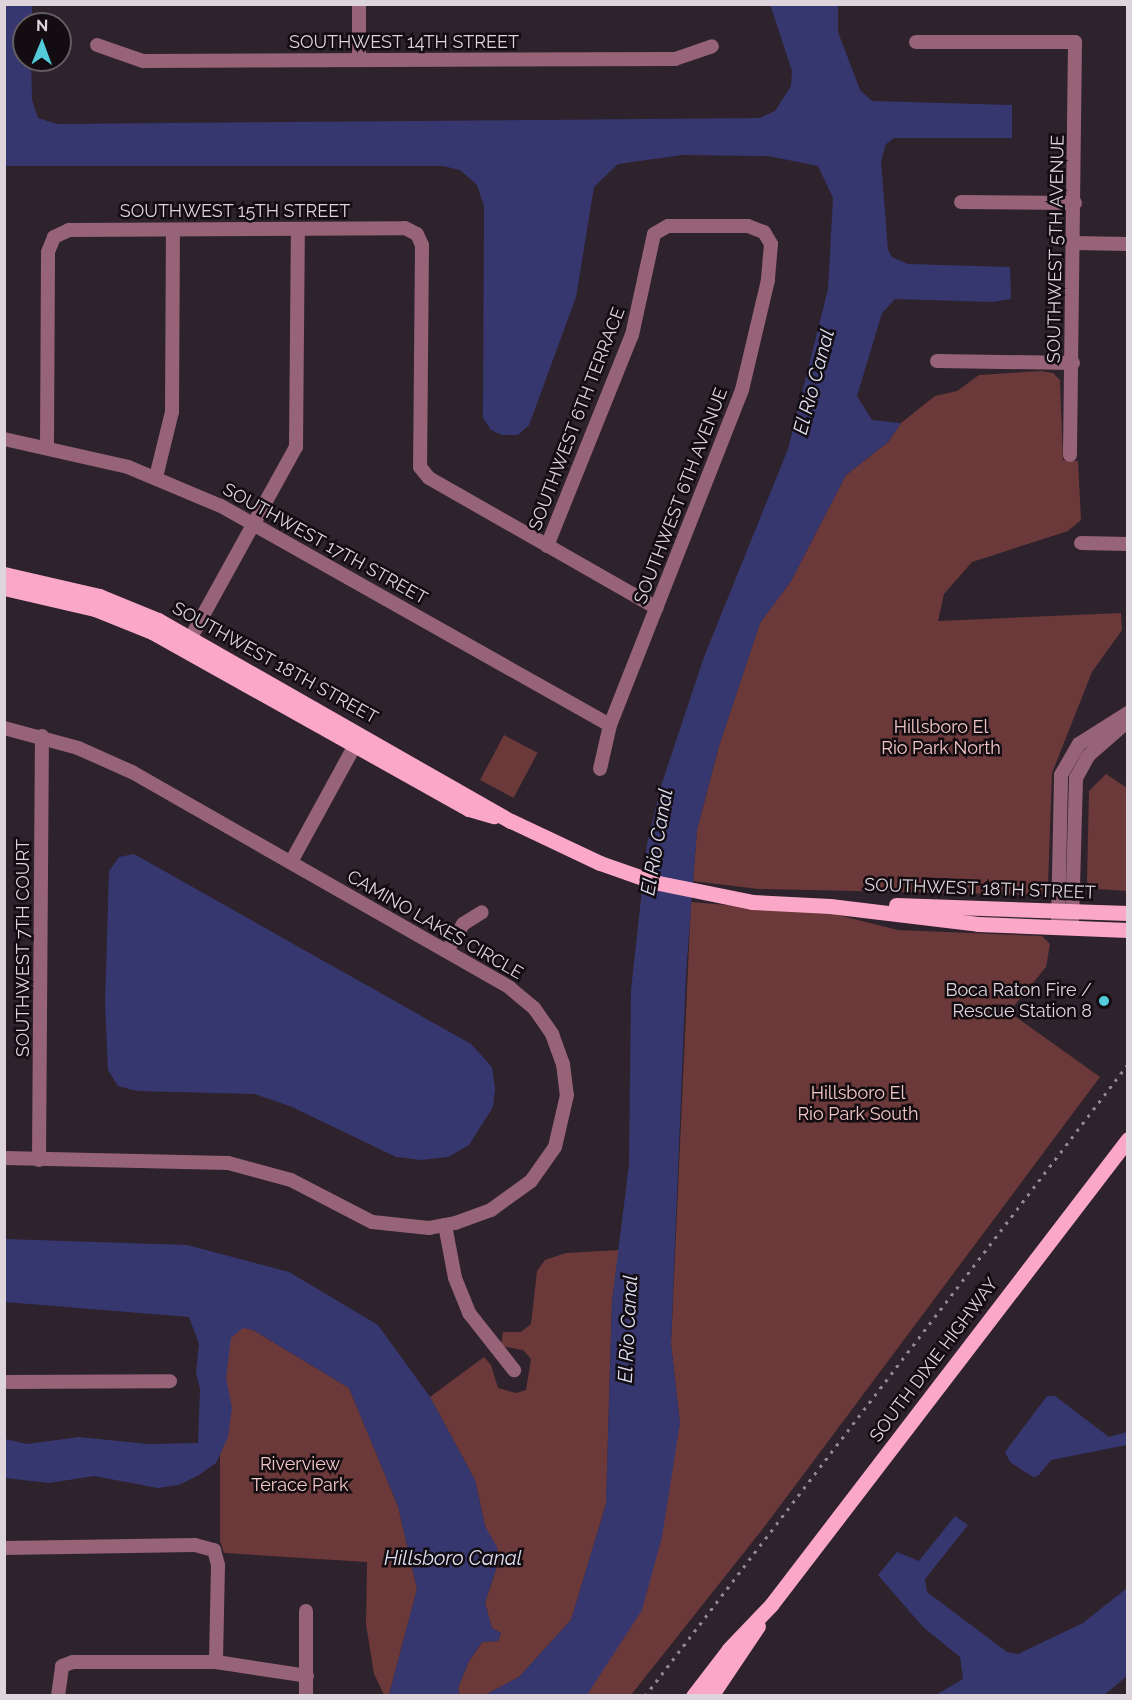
<!DOCTYPE html>
<style>
body{margin:0}
#map{position:relative;width:1132px;height:1700px;overflow:hidden;background:#2e222c;font-family:Raleway,sans-serif}
div>[style]{position:absolute}
.green>*{inset:0;background:#6b393a;transform-origin:0 0}
.water>*{inset:0;background:#373770}
.minor>*{height:14px;margin:-7px;padding:0 7px;transform-origin:7px;border-radius:7px;background:#966377}
.major>*{height:15px;margin:-7.5px;padding:0 7.5px;transform-origin:7.5px;border-radius:7.5px;background:#fba7c8}
.rail>*{height:3px;margin-top:-1.5px;transform-origin:0;background:repeating-linear-gradient(90deg,#938891 0 3px,transparent 0 9px)}
.dots>*{width:16px;height:16px;translate:-50% -50%;box-sizing:border-box;border:3px solid #130d12;border-radius:50%}
span{translate:-50% -50%;white-space:nowrap;text-align:center;line-height:1.15;-webkit-text-stroke:5px #130d12;paint-order:stroke}
.street-label{font-size:18px;color:#ded5dc}
.park-label{font-size:18px;color:#f2c6c5}
.poi-label{font-size:18px;color:#ded5dc}
.right{translate:-100% -50%;text-align:right}
.water-label{font-size:20px;color:#dddff2;font-style:italic}
.frame{position:absolute;inset:0;border:6px solid #ded5dc;pointer-events:none}
.north{position:absolute;left:12px;top:12px;width:60px;height:60px;box-sizing:border-box;background:#130d12;border:2px solid #645d63;border-radius:50%;rotate:1deg;font-size:16px;font-weight:700;line-height:24px;text-align:center;color:#ded5dc}
.north::after{content:'';display:block;margin:auto;width:21px;height:27px;background:#53cbda;clip-path:polygon(50% 0,100% 100%,50% 72%,0 100%)}
</style>
<div id="map">
<div class="green">
<div style="clip-path:polygon(1041px 371px,1053px 373px,1060px 380px,1063px 460px,1078px 461px,1081px 520px,1068px 531px,972px 562px,944px 594px,938px 621px,1121px 613px,1122px 630px,1092px 672px,1052px 773px,1048px 885px,1042px 895px,759px 889px,693px 881px,697px 830px,719px 746px,760px 623px,791px 581px,846px 475px,888px 442px,901px 423px,935px 396px,957px 391px,979px 375px)"></div>
<div style="left:504px;top:735px;width:38px;height:51px;rotate:28deg"></div>
<div style="clip-path:polygon(1106px 774px,1127px 788px,1127px 891px,1096px 889px,1087px 882px,1089px 791px)"></div>
<div style="clip-path:polygon(691px 902px,834px 914px,898px 930px,1042px 936px,1050px 944px,1046px 967px,1009px 1012px,1100px 1077px,765px 1526px,631px 1695px,587px 1696px,680px 1423px,671px 1344px)"></div>
<div style="clip-path:polygon(619px 1250px,612px 1301px,606px 1504px,571px 1620px,519px 1677px,485px 1695px,460px 1695px,458px 1688px,469px 1661px,482px 1642px,498px 1641px,501px 1633px,492px 1628px,485px 1603px,499px 1560px,485px 1526px,475px 1480px,430px 1397px,484px 1357px,491px 1365px,498px 1388px,516px 1393px,526px 1390px,531px 1359px,523px 1350px,501px 1346px,503px 1332px,521px 1332px,531px 1324px,537px 1271px,545px 1260px,566px 1253px)"></div>
<div style="clip-path:polygon(220px 1321px,253px 1330px,349px 1388px,398px 1506px,417px 1589px,389px 1695px,384px 1695px,374px 1674px,366px 1624px,367px 1562px,224px 1553px,220px 1541px)"></div>
</div>
<div class="water">
<div style="clip-path:polygon(770px 4px,838px 5px,838px 32px,860px 90px,872px 101px,1012px 105px,1012px 138px,894px 138px,886px 144px,881px 161px,888px 250px,892px 257px,908px 264px,1010px 267px,1011px 299px,993px 302px,895px 299px,882px 313px,857px 396px,872px 420px,901px 423px,888px 442px,846px 475px,791px 581px,760px 623px,719px 746px,697px 830px,686px 973px,671px 1344px,680px 1423px,662px 1537px,642px 1610px,587px 1695px,485px 1695px,519px 1677px,571px 1620px,606px 1504px,612px 1301px,629px 1164px,631px 990px,647px 844px,662px 783px,704px 657px,788px 449px,828px 289px,833px 198px,818px 166px,768px 156px,682px 155px,618px 164px,594px 187px,576px 297px,529px 425px,518px 435px,502px 435px,491px 430px,483px 418px,484px 206px,477px 185px,460px 170px,443px 166px,5px 166px,5px 5px,32px 5px,32px 24px,24px 24px,24px 60px,31px 60px,32px 100px,38px 118px,57px 124px,760px 118px,775px 111px,791px 86px,792px 71px)"></div>
<div style="clip-path:polygon(134px 854px,471px 1044px,492px 1067px,495px 1089px,493px 1107px,469px 1145px,448px 1157px,421px 1160px,396px 1157px,292px 1107px,255px 1094px,137px 1091px,118px 1086px,108px 1070px,105px 1004px,109px 871px,119px 857px)"></div>
<div style="clip-path:polygon(5px 1239px,187px 1245px,289px 1272px,378px 1325px,430px 1397px,475px 1480px,485px 1526px,497px 1547px,499px 1560px,485px 1603px,492px 1628px,501px 1633px,498px 1641px,482px 1642px,469px 1661px,458px 1688px,460px 1695px,389px 1695px,417px 1589px,398px 1506px,349px 1388px,253px 1330px,243px 1328px,231px 1338px,226px 1378px,232px 1408px,228px 1437px,216px 1463px,199px 1475px,179px 1485px,158px 1488px,94px 1476px,49px 1483px,5px 1478px,5px 1439px,27px 1444px,79px 1437px,148px 1444px,198px 1443px,200px 1389px,196px 1372px,199px 1344px,189px 1317px,5px 1302px)"></div>
<div style="clip-path:polygon(1047px 1396px,1055px 1396px,1109px 1437px,1127px 1432px,1127px 1445px,1051px 1460px,1038px 1476px,1033px 1477px,1010px 1462px,1005px 1452px)"></div>
<div style="clip-path:polygon(955px 1516px,968px 1525px,925px 1579px,927px 1592px,1007px 1652px,1018px 1654px,1083px 1623px,1127px 1588px,1127px 1676px,1104px 1695px,936px 1695px,963px 1679px,960px 1657px,923px 1627px,878px 1575px,897px 1552px,919px 1561px)"></div>
</div>
<div class="minor">
<div style="left:359px;top:4px;width:56px;rotate:90deg"></div>
<div style="left:916px;top:42px;width:159px"></div>
<div style="left:1075px;top:42px;width:413px;rotate:90.7deg"></div>
<div style="left:97px;top:45px;width:49px;rotate:19.2deg"></div>
<div style="left:143px;top:61px;width:532px;rotate:-0.22deg"></div>
<div style="left:675px;top:59px;width:39px;rotate:-19deg"></div>
<div style="left:961px;top:202px;width:114px;rotate:0.5deg"></div>
<div style="left:1075px;top:243px;width:53px;rotate:1.1deg"></div>
<div style="left:937px;top:361px;width:136px;rotate:0.8deg"></div>
<div style="left:4px;top:439px;width:127px;rotate:12.7deg"></div>
<div style="left:128px;top:467px;width:101px;rotate:22.8deg"></div>
<div style="left:221px;top:506px;width:446px;rotate:29.4deg"></div>
<div style="left:47px;top:446px;width:194px;rotate:-89.7deg"></div>
<div style="left:48px;top:252px;width:16px;rotate:-68deg"></div>
<div style="left:54px;top:237px;width:17px;rotate:-25deg"></div>
<div style="left:69px;top:230px;width:336px;rotate:-0.3deg"></div>
<div style="left:405px;top:228px;width:13px;rotate:27deg"></div>
<div style="left:417px;top:234px;width:12px;rotate:66deg"></div>
<div style="left:422px;top:245px;width:222px;rotate:90.5deg"></div>
<div style="left:420px;top:467px;width:14px;rotate:51deg"></div>
<div style="left:429px;top:478px;width:262px;rotate:29.7deg"></div>
<div style="left:156px;top:477px;width:67px;rotate:-76.2deg"></div>
<div style="left:172px;top:412px;width:182px;rotate:-89.7deg"></div>
<div style="left:1081px;top:543px;width:47px;rotate:1.2deg"></div>
<div style="left:547px;top:546px;width:227px;rotate:-68.1deg"></div>
<div style="left:632px;top:335px;width:103px;rotate:-77.7deg"></div>
<div style="left:654px;top:234px;width:16px;rotate:-30deg"></div>
<div style="left:668px;top:226px;width:80px"></div>
<div style="left:748px;top:226px;width:17px;rotate:21deg"></div>
<div style="left:764px;top:232px;width:14px;rotate:60deg"></div>
<div style="left:771px;top:244px;width:36px;rotate:95deg"></div>
<div style="left:768px;top:280px;width:113px;rotate:103.3deg"></div>
<div style="left:742px;top:390px;width:360px;rotate:111.5deg"></div>
<div style="left:610px;top:725px;width:45px;rotate:102.8deg"></div>
<div style="left:185px;top:648px;width:230px;rotate:-61.1deg"></div>
<div style="left:296px;top:447px;width:218px;rotate:-89.5deg"></div>
<div style="left:4px;top:728px;width:77px;rotate:15.1deg"></div>
<div style="left:78px;top:748px;width:59px;rotate:24deg"></div>
<div style="left:132px;top:772px;width:435px;rotate:29.7deg"></div>
<div style="left:510px;top:988px;width:31px;rotate:40deg"></div>
<div style="left:534px;top:1008px;width:32px;rotate:55deg"></div>
<div style="left:552px;top:1034px;width:32px;rotate:70deg"></div>
<div style="left:563px;top:1064px;width:31px;rotate:83deg"></div>
<div style="left:567px;top:1095px;width:53px;rotate:103deg"></div>
<div style="left:555px;top:1147px;width:42px;rotate:125.2deg"></div>
<div style="left:531px;top:1181px;width:49px;rotate:144.1deg"></div>
<div style="left:491px;top:1210px;width:38px;rotate:160deg"></div>
<div style="left:455px;top:1223px;width:26px;rotate:169deg"></div>
<div style="left:429px;top:1228px;width:57px;rotate:-174deg"></div>
<div style="left:372px;top:1222px;width:91px;rotate:-152.6deg"></div>
<div style="left:291px;top:1180px;width:65px;rotate:-164.9deg"></div>
<div style="left:228px;top:1163px;width:224px;rotate:-178.7deg"></div>
<div style="left:291px;top:862px;width:141px;rotate:-61.3deg"></div>
<div style="left:1058px;top:922px;width:147px;rotate:-88.8deg"></div>
<div style="left:1061px;top:775px;width:36px;rotate:-60deg"></div>
<div style="left:1079px;top:744px;width:58px;rotate:-32.3deg"></div>
<div style="left:1072px;top:922px;width:144px;rotate:-88.4deg"></div>
<div style="left:1076px;top:778px;width:26px;rotate:-61deg"></div>
<div style="left:1089px;top:755px;width:52px;rotate:-41.1deg"></div>
<div style="left:447px;top:951px;width:31px;rotate:-59deg"></div>
<div style="left:463px;top:924px;width:22px;rotate:-32deg"></div>
<div style="left:39px;top:1160px;width:424px;rotate:-89.6deg"></div>
<div style="left:445px;top:1225px;width:54px;rotate:79.3deg"></div>
<div style="left:455px;top:1278px;width:38px;rotate:68deg"></div>
<div style="left:469px;top:1313px;width:73px;rotate:51.7deg"></div>
<div style="left:4px;top:1382px;width:166px;rotate:-0.3deg"></div>
<div style="left:4px;top:1548px;width:191px;rotate:-0.9deg"></div>
<div style="left:195px;top:1545px;width:20px;rotate:15deg"></div>
<div style="left:214px;top:1550px;width:16px;rotate:75deg"></div>
<div style="left:218px;top:1565px;width:97px;rotate:91.2deg"></div>
<div style="left:306px;top:1611px;width:85px;rotate:90deg"></div>
<div style="left:58px;top:1696px;width:30px;rotate:-82deg"></div>
<div style="left:62px;top:1666px;width:12px;rotate:-20deg"></div>
<div style="left:73px;top:1662px;width:143px"></div>
<div style="left:216px;top:1662px;width:92px;rotate:8.7deg"></div>
</div>
<div class="major">
<div style="left:4px;top:574px;width:98px;rotate:13deg"></div>
<div style="left:99px;top:596px;width:64px;rotate:22.1deg"></div>
<div style="left:158px;top:620px;width:406px;rotate:29.7deg"></div>
<div style="left:511px;top:821px;width:98px;rotate:25.3deg"></div>
<div style="left:600px;top:863px;width:57px;rotate:19.4deg"></div>
<div style="left:654px;top:882px;width:100px;rotate:11.5deg"></div>
<div style="left:752px;top:902px;width:78px;rotate:2.9deg"></div>
<div style="left:830px;top:906px;width:149px;rotate:6.9deg"></div>
<div style="left:978px;top:924px;width:150px;rotate:2.3deg"></div>
<div style="left:4px;top:588px;width:93px;rotate:13deg"></div>
<div style="left:95px;top:609px;width:61px;rotate:22deg"></div>
<div style="left:152px;top:632px;width:363px;rotate:29.2deg"></div>
<div style="left:469px;top:809px;width:26px;rotate:16deg"></div>
<div style="left:896px;top:905px;width:232px;rotate:2deg"></div>
<div style="left:693px;top:1696px;width:59px;rotate:-52.5deg"></div>
<div style="left:729px;top:1649px;width:61px;rotate:-46.3deg"></div>
<div style="left:771px;top:1605px;width:587px;rotate:-52.54deg"></div>
<div style="left:711px;top:1696px;width:84px;rotate:-56.1deg"></div>
</div>
<div class="rail">
<div style="left:645px;top:1696px;width:795px;rotate:-52.61deg"></div>
</div>
<div class="dots">
<div style="left:1104px;top:1001px;background:#53cbda"></div>
</div>
<div class="street-label">
<span style="left:404px;top:42px">SOUTHWEST 14TH STREET</span>
<span style="left:235px;top:211px">SOUTHWEST 15TH STREET</span>
<span style="left:1056px;top:249px;rotate:-89deg">SOUTHWEST 5TH AVENUE</span>
<span style="left:577px;top:419px;rotate:-69deg">SOUTHWEST 6TH TERRACE</span>
<span style="left:681px;top:496px;rotate:-69deg">SOUTHWEST 6TH AVENUE</span>
<span style="left:325px;top:544px;rotate:29deg">SOUTHWEST 17TH STREET</span>
<span style="left:275px;top:663px;rotate:29deg">SOUTHWEST 18TH STREET</span>
<span style="left:980px;top:889px;rotate:2deg">SOUTHWEST 18TH STREET</span>
<span style="left:435px;top:925px;rotate:30deg">CAMINO LAKES CIRCLE</span>
<span style="left:23px;top:948px;rotate:-90deg">SOUTHWEST 7TH COURT</span>
<span style="left:934px;top:1360px;rotate:-53deg">SOUTH DIXIE HIGHWAY</span>
</div>
<div class="park-label">
<span style="left:941px;top:738px">Hillsboro El<br>Rio Park North</span>
<span style="left:858px;top:1104px">Hillsboro El<br>Rio Park South</span>
<span style="left:300px;top:1475px">Riverview<br>Terace Park</span>
</div>
<div class="poi-label">
<span class="right" style="left:1092px;top:1001px">Boca Raton Fire /<br>Rescue Station 8</span>
</div>
<div class="water-label">
<span style="left:814px;top:382px;rotate:-75deg">El Rio Canal</span>
<span style="left:657px;top:842px;rotate:-80deg">El Rio Canal</span>
<span style="left:628px;top:1329px;rotate:-87deg">El Rio Canal</span>
<span style="left:453px;top:1558px">Hillsboro Canal</span>
</div>
<div class="frame"></div>
<div class="north">N</div>
</div>
